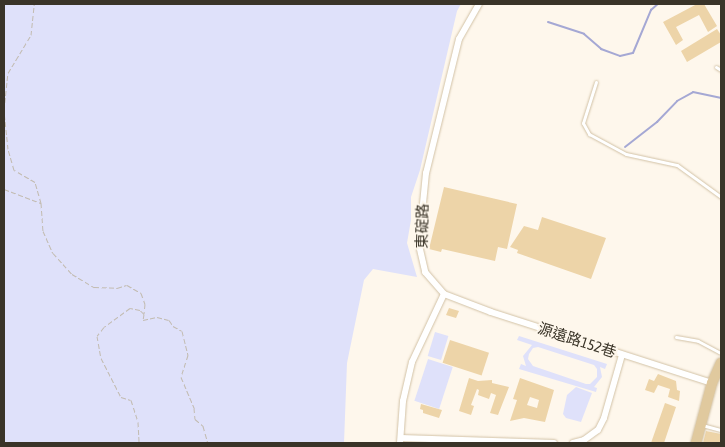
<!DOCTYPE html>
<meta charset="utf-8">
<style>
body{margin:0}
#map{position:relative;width:725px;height:447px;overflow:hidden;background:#fef7ec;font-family:"Asap Condensed","Noto Sans TC",sans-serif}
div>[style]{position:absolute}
.green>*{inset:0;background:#dfe1fa;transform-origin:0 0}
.stream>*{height:2px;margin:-1px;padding:0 1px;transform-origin:1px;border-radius:1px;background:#a5a8d4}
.building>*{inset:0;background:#edd4a8;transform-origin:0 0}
.path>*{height:1px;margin-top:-0.5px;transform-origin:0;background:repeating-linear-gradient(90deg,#c2bbb0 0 5px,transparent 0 7.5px)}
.roads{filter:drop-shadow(0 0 1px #d2c2a6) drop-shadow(0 0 1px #d2c2a6)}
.service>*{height:3px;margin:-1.5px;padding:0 1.5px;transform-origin:1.5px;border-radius:1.5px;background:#fff}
.minor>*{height:6px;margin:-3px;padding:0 3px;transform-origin:3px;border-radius:3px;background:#fff}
.primary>*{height:10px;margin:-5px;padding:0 5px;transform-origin:5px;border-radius:5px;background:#e0c99e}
span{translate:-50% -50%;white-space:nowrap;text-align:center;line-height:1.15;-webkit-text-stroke:4px #fef7ec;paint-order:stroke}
.street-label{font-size:15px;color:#3a3428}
.frame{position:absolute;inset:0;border:5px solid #3a3428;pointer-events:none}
</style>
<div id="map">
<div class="green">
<div style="clip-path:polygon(4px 4px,461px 4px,457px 11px,420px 170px,411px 197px,411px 220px,407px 243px,417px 277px,373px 269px,364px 280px,347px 363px,344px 443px,4px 443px)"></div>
<div style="left:435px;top:332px;width:14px;height:25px;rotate:17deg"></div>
<div style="clip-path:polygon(evenodd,519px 336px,607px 364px,605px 369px,600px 367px,602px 377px,594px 387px,597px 388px,596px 392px,519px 369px,521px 364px,526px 366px,523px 356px,532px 345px,517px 340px,519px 336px,538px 347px,594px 365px,597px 369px,597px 377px,590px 384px,586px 384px,533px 366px,528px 359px,529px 354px,533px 348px,538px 347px)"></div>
<div style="left:428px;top:359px;width:26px;height:44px;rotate:18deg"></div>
<div style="clip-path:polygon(576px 387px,592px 393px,581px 422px,566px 418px,563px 414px,567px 395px)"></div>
</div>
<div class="stream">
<div style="left:548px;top:22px;width:38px;rotate:18deg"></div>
<div style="left:584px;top:34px;width:23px;rotate:41deg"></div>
<div style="left:601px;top:49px;width:20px;rotate:20deg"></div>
<div style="left:620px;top:56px;width:13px;rotate:-13deg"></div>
<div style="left:633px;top:53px;width:47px;rotate:-67.3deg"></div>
<div style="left:651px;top:10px;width:9px;rotate:-41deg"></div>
<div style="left:625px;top:147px;width:41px;rotate:-38deg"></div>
<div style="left:657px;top:122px;width:29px;rotate:-46deg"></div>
<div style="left:677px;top:101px;width:18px;rotate:-29deg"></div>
<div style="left:693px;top:92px;width:29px;rotate:12deg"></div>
</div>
<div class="building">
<div style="clip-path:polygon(697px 4px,704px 4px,717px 26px,708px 32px,699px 15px,676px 27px,683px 40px,676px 45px,663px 22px)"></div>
<div style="clip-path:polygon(717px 29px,721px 35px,721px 42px,687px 62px,681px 51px)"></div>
<div style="clip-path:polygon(444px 187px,517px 204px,507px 249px,498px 247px,495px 261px,442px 249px,441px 252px,429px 249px)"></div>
<div style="clip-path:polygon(542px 217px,606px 238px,591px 279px,517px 253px,518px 250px,510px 247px,524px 226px,538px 230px)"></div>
<div style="clip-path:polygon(449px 308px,459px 311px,456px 318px,446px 315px)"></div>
<div style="left:450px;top:340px;width:41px;height:24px;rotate:18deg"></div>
<div style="clip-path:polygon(658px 374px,676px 381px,677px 390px,680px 391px,679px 401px,668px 397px,670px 389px,658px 385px,654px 393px,645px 390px,649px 379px,654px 381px)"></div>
<div style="clip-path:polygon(469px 378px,478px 381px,492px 380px,492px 383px,509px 387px,498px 415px,490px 413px,496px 395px,491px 393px,489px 399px,478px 395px,479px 390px,477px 389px,471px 405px,474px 406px,471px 415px,459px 411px)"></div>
<div style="clip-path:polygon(evenodd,520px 378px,554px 390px,545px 422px,524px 418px,510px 421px,517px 400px,513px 399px,520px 378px,530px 397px,539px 400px,537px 408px,527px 405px,530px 397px)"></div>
<div style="clip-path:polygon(665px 403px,676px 407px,664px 443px,651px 443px)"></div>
<div style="clip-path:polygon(421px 404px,442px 410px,439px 418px,423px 413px,423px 410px,420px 409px)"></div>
<div style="clip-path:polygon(706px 431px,721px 434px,721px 443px,703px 443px)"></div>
</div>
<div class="path">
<div style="left:4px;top:189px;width:40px;rotate:21deg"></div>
<div style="left:41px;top:203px;width:22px;rotate:-106deg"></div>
<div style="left:35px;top:182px;width:24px;rotate:-150deg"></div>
<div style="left:14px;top:170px;width:22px;rotate:-106deg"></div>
<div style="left:8px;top:149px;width:39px;rotate:-96deg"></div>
<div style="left:4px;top:110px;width:37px;rotate:-84deg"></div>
<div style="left:8px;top:73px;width:44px;rotate:-58.8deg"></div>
<div style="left:31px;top:35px;width:31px;rotate:-84deg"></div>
<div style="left:41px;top:203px;width:28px;rotate:86deg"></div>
<div style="left:43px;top:231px;width:24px;rotate:66deg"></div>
<div style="left:53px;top:253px;width:28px;rotate:48deg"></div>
<div style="left:72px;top:274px;width:26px;rotate:31deg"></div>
<div style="left:94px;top:287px;width:23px;rotate:2deg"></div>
<div style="left:117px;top:288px;width:10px;rotate:-17deg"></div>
<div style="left:127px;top:285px;width:16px;rotate:30deg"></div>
<div style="left:141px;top:293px;width:12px;rotate:70deg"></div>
<div style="left:145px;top:304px;width:10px;rotate:96deg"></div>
<div style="left:144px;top:314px;width:6px;rotate:-135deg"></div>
<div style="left:140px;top:310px;width:10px;rotate:-169deg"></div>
<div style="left:130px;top:308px;width:32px;rotate:144deg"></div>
<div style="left:104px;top:327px;width:11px;rotate:128deg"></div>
<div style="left:97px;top:336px;width:22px;rotate:80deg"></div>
<div style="left:101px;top:358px;width:44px;rotate:62.9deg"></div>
<div style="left:121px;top:397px;width:10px;rotate:17deg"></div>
<div style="left:131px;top:400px;width:23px;rotate:72deg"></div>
<div style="left:138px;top:422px;width:21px;rotate:87deg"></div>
<div style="left:144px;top:314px;width:6px;rotate:99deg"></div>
<div style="left:143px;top:320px;width:14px;rotate:-12deg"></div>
<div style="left:157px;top:317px;width:12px;rotate:14deg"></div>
<div style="left:169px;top:320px;width:7px;rotate:56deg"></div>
<div style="left:173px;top:326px;width:10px;rotate:29deg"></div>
<div style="left:182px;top:331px;width:25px;rotate:76deg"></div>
<div style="left:188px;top:355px;width:23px;rotate:108deg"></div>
<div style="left:181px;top:377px;width:34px;rotate:67deg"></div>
<div style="left:194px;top:408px;width:11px;rotate:85deg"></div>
<div style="left:195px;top:419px;width:11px;rotate:41deg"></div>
<div style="left:203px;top:426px;width:18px;rotate:74deg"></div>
</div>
<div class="roads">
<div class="service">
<div style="left:716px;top:67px;width:6px;rotate:31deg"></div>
<div style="left:596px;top:82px;width:43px;rotate:107.6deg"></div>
<div style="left:583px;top:123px;width:13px;rotate:61deg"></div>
<div style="left:589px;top:134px;width:42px;rotate:28.4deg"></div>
<div style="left:626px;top:154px;width:52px;rotate:12.2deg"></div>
<div style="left:677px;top:165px;width:54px;rotate:36deg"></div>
<div style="left:676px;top:337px;width:22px;rotate:10deg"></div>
<div style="left:698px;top:341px;width:26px;rotate:28deg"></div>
<div style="left:702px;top:425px;width:20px;rotate:15deg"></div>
</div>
<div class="minor">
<div style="left:479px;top:4px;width:40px;rotate:119.7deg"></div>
<div style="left:459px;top:39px;width:138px;rotate:103.8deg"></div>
<div style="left:426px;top:173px;width:72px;rotate:95.6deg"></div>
<div style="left:419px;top:245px;width:28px;rotate:77deg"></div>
<div style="left:425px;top:272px;width:29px;rotate:49deg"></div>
<div style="left:444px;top:294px;width:50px;rotate:21deg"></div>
<div style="left:491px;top:312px;width:232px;rotate:17.8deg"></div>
<div style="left:401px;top:438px;width:153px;rotate:1.9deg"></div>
<div style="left:400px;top:443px;width:42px;rotate:-85.9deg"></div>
<div style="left:403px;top:401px;width:40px;rotate:-77deg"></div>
<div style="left:412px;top:362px;width:75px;rotate:-64.8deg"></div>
<div style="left:573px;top:443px;width:11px;rotate:-15deg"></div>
<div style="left:584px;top:440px;width:17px;rotate:-36deg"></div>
<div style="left:598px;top:430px;width:13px;rotate:-63deg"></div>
<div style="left:604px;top:418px;width:66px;rotate:-74.1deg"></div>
</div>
<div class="primary">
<div style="left:696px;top:443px;width:62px;rotate:-75.1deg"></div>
<div style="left:712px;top:383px;width:22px;rotate:-66deg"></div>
</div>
</div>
<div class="street-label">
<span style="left:422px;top:226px;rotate:-89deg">東碇路</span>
<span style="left:577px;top:340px;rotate:18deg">源遠路152巷</span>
</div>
<div class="frame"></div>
</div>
